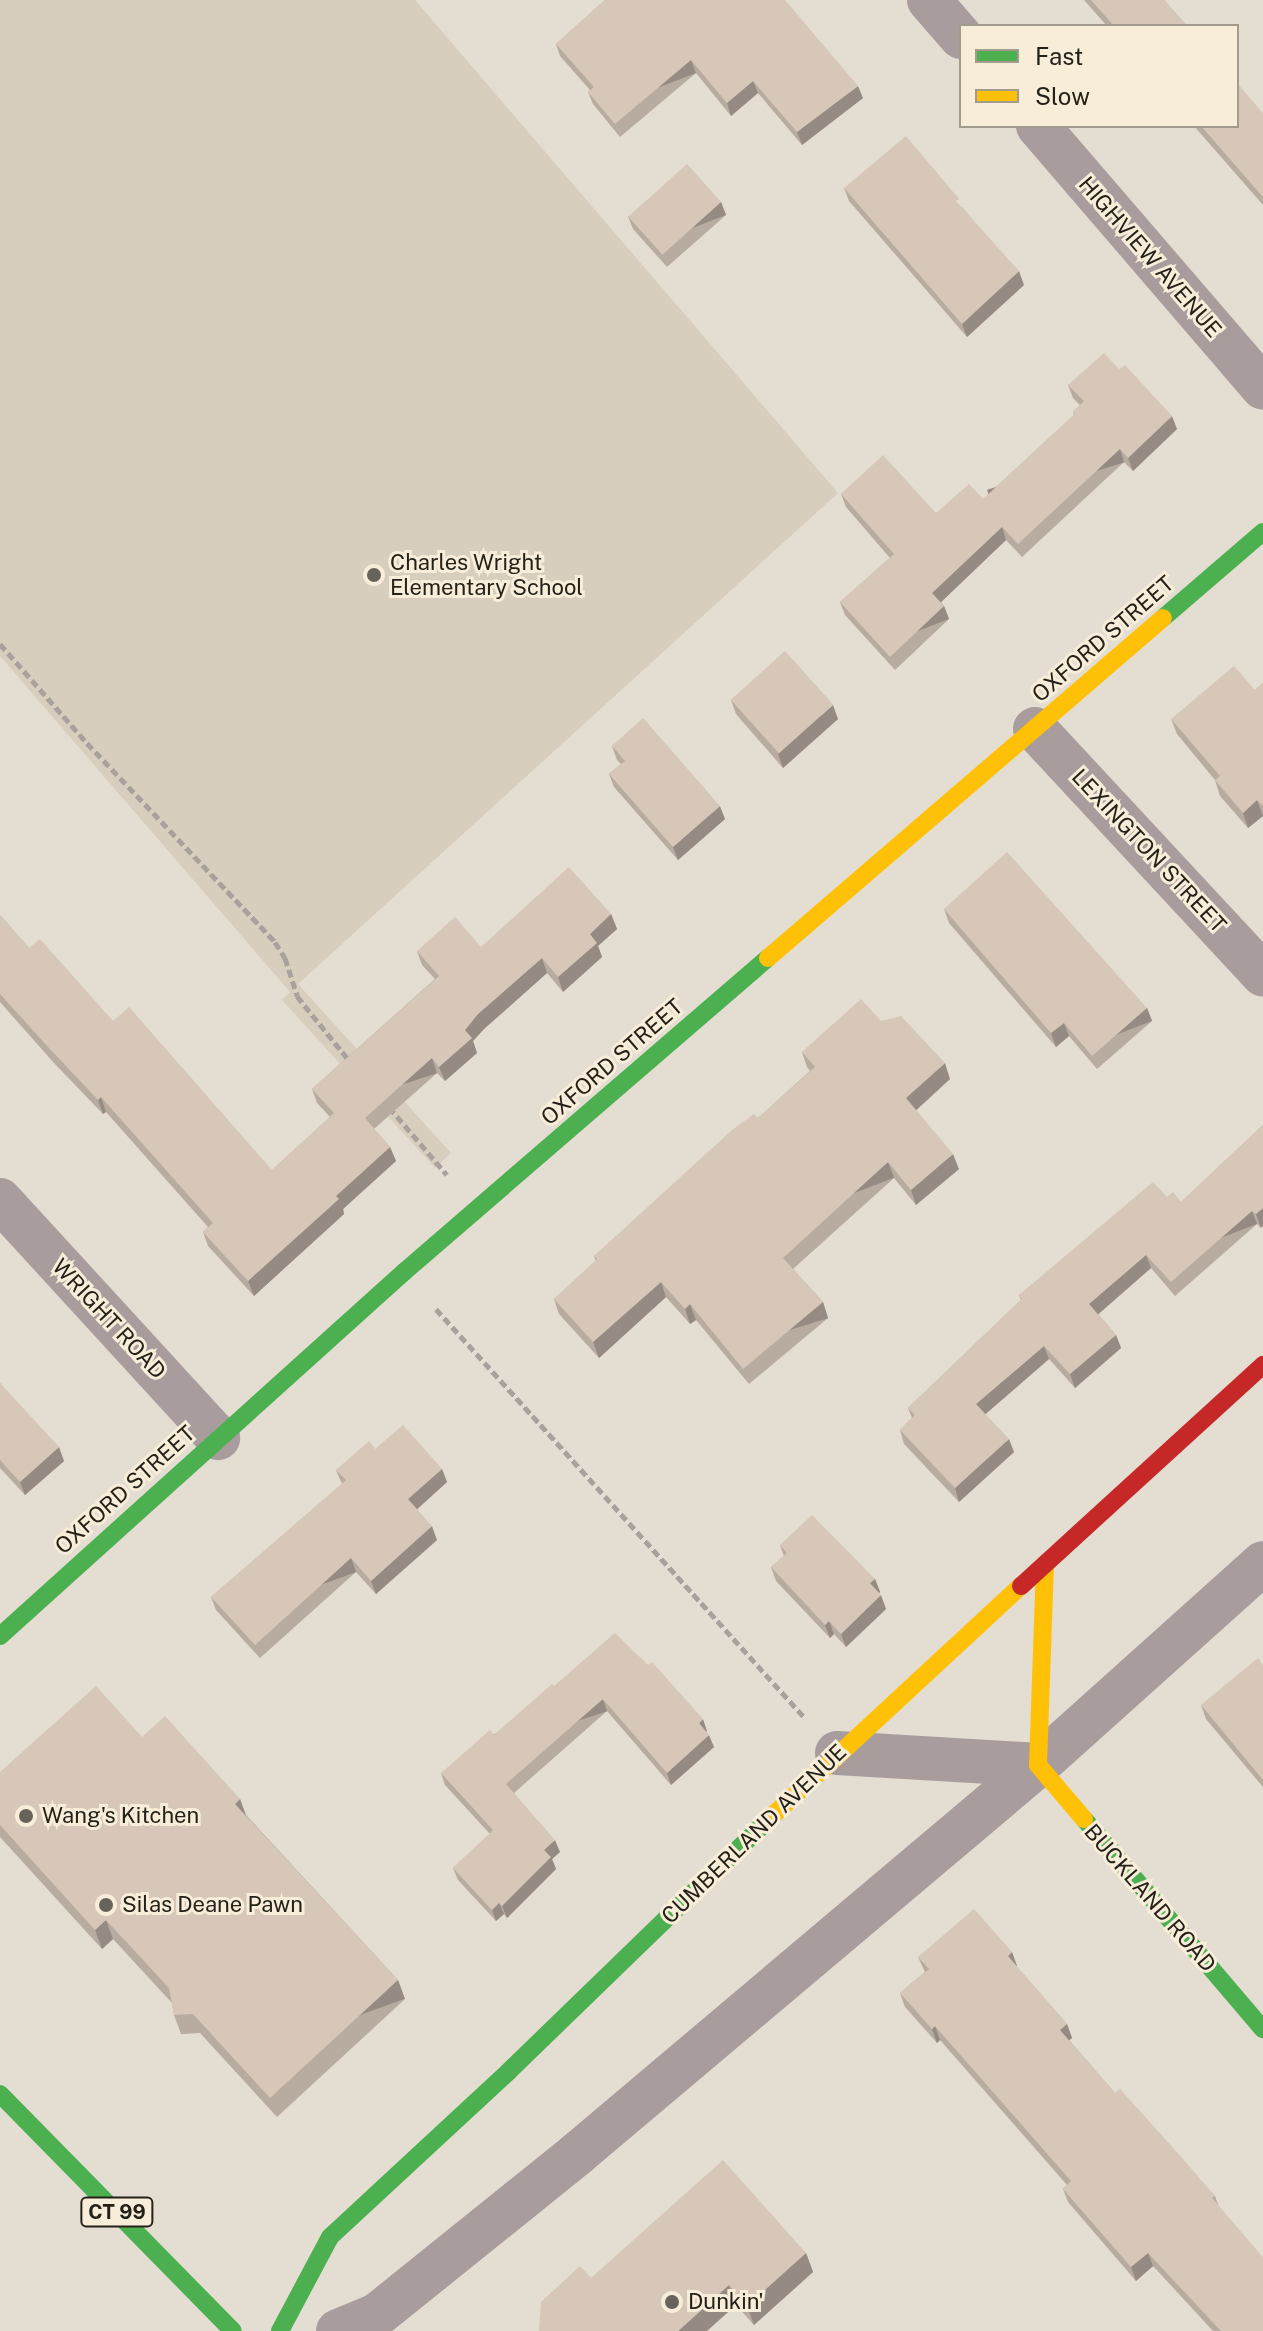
<!DOCTYPE html>
<style>
body{margin:0}
#map{position:relative;width:1263px;height:2331px;overflow:hidden;background:#e3ddd2;font-family:"Public Sans",sans-serif}
div>[style]{position:absolute}
.education>*{inset:0;background:#d8cebe}
.path>*{height:5px;margin-top:-2.5px;transform-origin:0;background:repeating-linear-gradient(90deg,#a8a19c 0 8px,transparent 0 12px)}
.street>*{height:44px;margin:-22px;padding:0 22px;transform-origin:22px;border-radius:22px;background:#a89c9c}
.fast>*{height:18px;margin:-9px;padding:0 9px;transform-origin:9px;border-radius:9px;background:#4caf50}
.slow>*{height:18px;margin:-9px;padding:0 9px;transform-origin:9px;border-radius:9px;background:#ffc107}
.jam>*{height:18px;margin:-9px;padding:0 9px;transform-origin:9px;border-radius:9px;background:#c62828}
.wall>*{inset:0;background:#b8ab9f}
.shaded-wall>*{inset:0;background:#968b82;transform-origin:0 0}
.building>*{inset:0;background:#d6c7b9;transform-origin:0 0}
.dots>*{width:22px;height:22px;translate:-50% -50%;box-sizing:border-box;border:4px solid #f7edd9;border-radius:50%}
span{translate:-50% -50%;white-space:nowrap;text-align:center;line-height:1.15;-webkit-text-stroke:6px #f7edd9;paint-order:stroke}
.shield-label span{padding:2px 6px;background:#f7edd9;border:2px solid;border-radius:6px;-webkit-text-stroke-width:0}
.shield-label{font-size:20px;color:#242119;font-weight:700}
.street-label{font-size:22px;color:#242119}
.poi-label{font-size:22px;color:#242119}
.left{translate:0 -50%;text-align:left}
.legend{position:absolute;left:959px;top:24px;width:280px;height:104px;box-sizing:border-box;background:#f7edd9;border:2px solid #a39b8c;margin:0;padding:10px 14px;list-style:none;font-size:24px;color:#242119}
.legend li{display:flex;align-items:center;gap:16px;height:40px}
.legend b{width:40px;border:2px solid #a39b8c}
</style>
<div id="map">
<div class="education">
<div style="clip-path:polygon(0 0,415px 0,838px 493px,298px 984px,451px 1153px,435px 1168px,282px 1000px,290px 992px,0 656px)"></div>
</div>
<div class="path">
<div style="left:0;top:644px;width:132px;rotate:48.7deg"></div>
<div style="left:87px;top:743px;width:274px;rotate:46.6deg"></div>
<div style="left:275px;top:942px;width:19px;rotate:58deg"></div>
<div style="left:285px;top:958px;width:40px;rotate:72deg"></div>
<div style="left:297px;top:996px;width:86px;rotate:51.1deg"></div>
<div style="left:389px;top:1107px;width:89px;rotate:49.5deg"></div>
<div style="left:436px;top:1309px;width:549px;rotate:47.95deg"></div>
</div>
<div class="street">
<div style="left:929px;top:0;width:49px;rotate:49.1deg"></div>
<div style="left:1038px;top:126px;width:345px;rotate:49.3deg"></div>
<div style="left:1035px;top:729px;width:335px;rotate:47.1deg"></div>
<div style="left:0;top:1200px;width:323px;rotate:47.5deg"></div>
<div style="left:837px;top:1753px;width:201px;rotate:3.4deg"></div>
<div style="left:338px;top:2331px;width:42px;rotate:-22.3deg"></div>
<div style="left:377px;top:2315px;width:257px;rotate:-38.8deg"></div>
<div style="left:577px;top:2154px;width:603px;rotate:-40.16deg"></div>
<div style="left:1038px;top:1765px;width:302px;rotate:-41.9deg"></div>
</div>
<div class="fast">
<div style="left:1163px;top:618px;width:132px;rotate:-40.7deg"></div>
<div style="left:0;top:1636px;width:544px;rotate:-42.02deg"></div>
<div style="left:404px;top:1272px;width:481px;rotate:-40.8deg"></div>
<div style="left:1084px;top:1819px;width:276px;rotate:49.6deg"></div>
<div style="left:0;top:2094px;width:332px;rotate:45.5deg"></div>
<div style="left:280px;top:2331px;width:106px;rotate:-62deg"></div>
<div style="left:330px;top:2237px;width:243px;rotate:-42.8deg"></div>
<div style="left:508px;top:2072px;width:362px;rotate:-44.1deg"></div>
</div>
<div class="slow">
<div style="left:768px;top:958px;width:521px;rotate:-40.72deg"></div>
<div style="left:1045px;top:1564px;width:201px;rotate:92deg"></div>
<div style="left:1038px;top:1765px;width:71px;rotate:49.6deg"></div>
<div style="left:768px;top:1820px;width:345px;rotate:-42.8deg"></div>
</div>
<div class="jam">
<div style="left:1021px;top:1586px;width:328px;rotate:-42.4deg"></div>
</div>
<div class="wall">
<div style="clip-path:polygon(605px 0,863px 98px,802px 145px,758px 93px,731px 116px,696px 73px,620px 137px,593px 104px,588px 92px,590px 90px,560px 56px,556px 44px)"></div>
<div style="clip-path:polygon(1084px 0,1164px 0,1187px 26px,1107px 26px)"></div>
<div style="clip-path:polygon(1263px 113px,1263px 205px,1194px 126px,1237px 126px)"></div>
<div style="clip-path:polygon(844px 188px,962px 207px,1024px 285px,967px 337px,849px 201px)"></div>
<div style="clip-path:polygon(721px 202px,726px 215px,667px 267px,633px 229px,628px 216px)"></div>
<div style="clip-path:polygon(1119px 369px,1177px 429px,1133px 471px,1124px 462px,1022px 557px,1006px 540px,941px 602px,944px 606px,949px 619px,895px 670px,845px 615px,840px 602px,890px 558px,846px 507px,841px 494px,936px 513px,983px 499px,1074px 415px,1073px 412px,1080px 405px,1073px 398px,1068px 385px)"></div>
<div style="clip-path:polygon(1263px 683px,1263px 816px,1248px 828px,1220px 796px,1215px 780px,1177px 734px,1171px 719px,1255px 690px)"></div>
<div style="clip-path:polygon(731px 700px,838px 719px,783px 768px,736px 714px)"></div>
<div style="clip-path:polygon(612px 746px,725px 819px,678px 860px,614px 787px,609px 774px,621px 764px,617px 760px)"></div>
<div style="clip-path:polygon(944px 909px,1147px 1008px,1152px 1021px,1097px 1069px,1069px 1036px,1056px 1047px,949px 923px)"></div>
<div style="clip-path:polygon(611px 914px,617px 929px,598px 946px,602px 957px,563px 992px,547px 973px,484px 1029px,473px 1041px,477px 1053px,445px 1081px,437px 1073px,374px 1129px,390px 1147px,396px 1161px,343px 1209px,344px 1214px,254px 1296px,208px 1246px,203px 1232px,208px 1227px,106px 1112px,103px 1114px,54px 1063px,0 1002px,0 915px,29px 948px,113px 1021px,272px 1170px,330px 1117px,317px 1103px,312px 1089px,435px 979px,422px 965px,417px 951px,481px 947px)"></div>
<div style="clip-path:polygon(881px 1021px,950px 1079px,916px 1110px,959px 1169px,916px 1205px,894px 1178px,793px 1269px,823px 1302px,828px 1318px,749px 1384px,696px 1320px,690px 1324px,666px 1297px,599px 1358px,559px 1314px,554px 1299px,596px 1261px,594px 1256px,758px 1118px,810px 1071px,807px 1067px,802px 1052px)"></div>
<div style="clip-path:polygon(1263px 1125px,1261px 1228px,1257px 1224px,1175px 1296px,1151px 1268px,1098px 1314px,1116px 1335px,1121px 1348px,1075px 1388px,1049px 1359px,985px 1414px,1014px 1452px,959px 1502px,904px 1444px,900px 1430px,912px 1418px,908px 1408px,1021px 1300px,1019px 1295px,1167px 1197px,1181px 1202px)"></div>
<div style="clip-path:polygon(0 1383px,64px 1461px,25px 1495px,0 1468px)"></div>
<div style="clip-path:polygon(375px 1449px,442px 1469px,447px 1482px,417px 1509px,437px 1540px,376px 1594px,356px 1572px,260px 1658px,216px 1610px,211px 1597px,342px 1484px,336px 1470px)"></div>
<div style="clip-path:polygon(780px 1545px,875px 1579px,880px 1592px,879px 1593px,886px 1609px,846px 1647px,834px 1634px,830px 1638px,776px 1581px,771px 1567px,784px 1556px)"></div>
<div style="clip-path:polygon(1263px 1665px,1263px 1787px,1206px 1719px,1201px 1705px)"></div>
<div style="clip-path:polygon(554px 1686px,707px 1731px,706px 1732px,714px 1747px,671px 1785px,607px 1711px,514px 1793px,560px 1852px,552px 1859px,556px 1869px,507px 1918px,504px 1914px,496px 1921px,458px 1880px,453px 1868px,490px 1834px,445px 1785px,441px 1773px,494px 1735px)"></div>
<div style="clip-path:polygon(142px 1737px,240px 1799px,246px 1815px,398px 1980px,405px 1999px,277px 2117px,200px 2033px,181px 2034px,174px 2015px,172px 2003px,113px 1939px,102px 1949px,0 1837px,0 1772px)"></div>
<div style="clip-path:polygon(1012px 1952px,1017px 1967px,1067px 2024px,1072px 2038px,1069px 2040px,1115px 2093px,1215px 2196px,1263px 2331px,1213px 2331px,1153px 2266px,1136px 2281px,1068px 2202px,1063px 2189px,1067px 2185px,940px 2040px,937px 2043px,905px 2007px,900px 1993px,925px 1972px,918px 1957px)"></div>
<div style="clip-path:polygon(806px 2253px,813px 2272px,754px 2325px,736px 2305px,591px 2278px)"></div>
</div>
<div class="shaded-wall">
<div style="left:691px;top:60px;width:14px;height:99px;rotate:69deg"></div>
<div style="clip-path:polygon(753px 81px,758px 93px,731px 116px,727px 103px)"></div>
<div style="clip-path:polygon(858px 86px,863px 98px,802px 145px,797px 132px)"></div>
<div style="left:721px;top:202px;width:14px;height:79px;rotate:69deg"></div>
<div style="clip-path:polygon(1019px 271px,1024px 285px,967px 337px,962px 324px)"></div>
<div style="clip-path:polygon(1172px 416px,1177px 429px,1133px 471px,1128px 458px)"></div>
<div style="left:1120px;top:449px;width:14px;height:139px;rotate:73deg"></div>
<div style="clip-path:polygon(1002px 527px,1006px 540px,937px 606px,932px 593px)"></div>
<div style="left:944px;top:606px;width:14px;height:74px;rotate:69deg"></div>
<div style="clip-path:polygon(833px 705px,838px 719px,783px 768px,778px 754px)"></div>
<div style="clip-path:polygon(1257px 800px,1263px 816px,1248px 828px,1243px 813px)"></div>
<div style="clip-path:polygon(720px 806px,725px 819px,678px 860px,673px 847px)"></div>
<div style="clip-path:polygon(611px 914px,617px 929px,598px 946px,602px 957px,563px 992px,558px 977px,590px 934px)"></div>
<div style="clip-path:polygon(542px 958px,547px 973px,484px 1029px,473px 1041px,477px 1053px,445px 1081px,439px 1067px,465px 1030px,478px 1014px)"></div>
<div style="left:1147px;top:1008px;width:14px;height:73px;rotate:69deg"></div>
<div style="clip-path:polygon(1064px 1023px,1069px 1036px,1056px 1047px,1051px 1033px)"></div>
<div style="left:432px;top:1058px;width:16px;height:90px;rotate:72deg"></div>
<div style="clip-path:polygon(945px 1063px,950px 1079px,912px 1114px,906px 1098px)"></div>
<div style="clip-path:polygon(101px 1097px,106px 1112px,103px 1114px,98px 1100px)"></div>
<div style="clip-path:polygon(390px 1147px,396px 1161px,343px 1209px,344px 1214px,254px 1296px,248px 1281px,336px 1196px)"></div>
<div style="clip-path:polygon(953px 1154px,959px 1169px,916px 1205px,911px 1190px)"></div>
<div style="left:888px;top:1162px;width:17px;height:142px;rotate:69deg"></div>
<div style="clip-path:polygon(1263px 1208px,1263px 1226px,1261px 1228px,1256px 1214px)"></div>
<div style="left:1252px;top:1211px;width:14px;height:108px;rotate:69deg"></div>
<div style="clip-path:polygon(1146px 1255px,1151px 1268px,1094px 1318px,1089px 1304px)"></div>
<div style="clip-path:polygon(661px 1282px,666px 1297px,599px 1358px,593px 1342px)"></div>
<div style="left:823px;top:1302px;width:17px;height:104px;rotate:73deg"></div>
<div style="clip-path:polygon(690px 1304px,696px 1320px,690px 1324px,685px 1309px)"></div>
<div style="clip-path:polygon(1116px 1335px,1121px 1348px,1075px 1388px,1070px 1374px)"></div>
<div style="clip-path:polygon(1044px 1346px,1049px 1359px,981px 1418px,976px 1404px)"></div>
<div style="clip-path:polygon(1009px 1439px,1014px 1452px,959px 1502px,955px 1488px)"></div>
<div style="clip-path:polygon(59px 1447px,64px 1461px,25px 1495px,20px 1482px)"></div>
<div style="clip-path:polygon(442px 1469px,447px 1482px,413px 1513px,408px 1499px)"></div>
<div style="clip-path:polygon(432px 1526px,437px 1540px,376px 1594px,371px 1581px)"></div>
<div style="left:351px;top:1558px;width:15px;height:130px;rotate:70deg"></div>
<div style="clip-path:polygon(875px 1579px,880px 1592px,875px 1597px,870px 1583px)"></div>
<div style="clip-path:polygon(881px 1595px,886px 1609px,846px 1647px,841px 1634px)"></div>
<div style="clip-path:polygon(829px 1621px,834px 1634px,830px 1638px,825px 1625px)"></div>
<div style="left:603px;top:1699px;width:13px;height:129px;rotate:72deg"></div>
<div style="clip-path:polygon(703px 1719px,707px 1731px,703px 1735px,699px 1723px)"></div>
<div style="clip-path:polygon(709px 1735px,714px 1747px,671px 1785px,667px 1773px)"></div>
<div style="clip-path:polygon(240px 1799px,247px 1819px,235px 1804px)"></div>
<div style="clip-path:polygon(555px 1840px,560px 1852px,552px 1859px,556px 1869px,507px 1918px,502px 1906px,544px 1850px)"></div>
<div style="clip-path:polygon(499px 1903px,504px 1914px,496px 1921px,492px 1910px)"></div>
<div style="clip-path:polygon(106px 1920px,113px 1939px,102px 1949px,95px 1930px)"></div>
<div style="clip-path:polygon(1012px 1952px,1017px 1966px,1013px 1970px,1008px 1956px)"></div>
<div style="left:398px;top:1980px;width:20px;height:174px;rotate:70deg"></div>
<div style="clip-path:polygon(1067px 2024px,1072px 2038px,1065px 2044px,1060px 2030px)"></div>
<div style="clip-path:polygon(935px 2026px,940px 2040px,937px 2043px,932px 2029px)"></div>
<div style="clip-path:polygon(806px 2253px,813px 2272px,754px 2325px,747px 2306px)"></div>
<div style="clip-path:polygon(1148px 2253px,1153px 2266px,1136px 2281px,1131px 2267px)"></div>
<div style="clip-path:polygon(729px 2285px,736px 2305px,707px 2331px,678px 2331px)"></div>
</div>
<div class="building">
<div style="clip-path:polygon(605px 0,785px 0,858px 86px,797px 132px,753px 81px,727px 103px,691px 60px,615px 124px,588px 92px,594px 87px,556px 44px)"></div>
<div style="clip-path:polygon(1091px 0,1164px 0,1187px 26px,1114px 26px)"></div>
<div style="clip-path:polygon(1237px 83px,1263px 113px,1263px 197px,1201px 126px,1237px 126px)"></div>
<div style="clip-path:polygon(906px 136px,959px 199px,956px 201px,1019px 271px,962px 324px,844px 188px)"></div>
<div style="left:687px;top:164px;width:51px;height:79px;rotate:48deg"></div>
<div style="clip-path:polygon(1104px 353px,1119px 369px,1125px 365px,1172px 416px,1128px 458px,1120px 449px,1018px 544px,1002px 527px,932px 593px,944px 606px,890px 657px,840px 602px,894px 554px,841px 494px,883px 455px,936px 513px,969px 484px,983px 499px,1075px 414px,1073px 412px,1084px 401px,1068px 385px)"></div>
<div style="left:785px;top:651px;width:72px;height:73px;rotate:48deg"></div>
<div style="clip-path:polygon(1234px 666px,1255px 690px,1263px 683px,1263px 806px,1257px 800px,1243px 813px,1215px 780px,1220px 776px,1171px 719px)"></div>
<div style="clip-path:polygon(643px 718px,720px 806px,673px 847px,609px 774px,625px 761px,612px 746px)"></div>
<div style="clip-path:polygon(1007px 852px,1147px 1008px,1092px 1056px,1064px 1023px,1051px 1033px,944px 909px)"></div>
<div style="clip-path:polygon(569px 867px,611px 914px,590px 934px,597px 943px,558px 977px,542px 958px,478px 1014px,465px 1030px,472px 1038px,439px 1067px,432px 1058px,365px 1118px,390px 1147px,336px 1196px,339px 1199px,248px 1281px,203px 1232px,213px 1223px,101px 1097px,98px 1100px,49px 1048px,0 994px,0 915px,29px 948px,40px 939px,113px 1021px,129px 1007px,272px 1170px,334px 1113px,312px 1089px,439px 976px,417px 951px,455px 917px,481px 947px)"></div>
<div style="clip-path:polygon(861px 999px,881px 1021px,901px 1016px,945px 1063px,906px 1098px,953px 1154px,911px 1190px,888px 1162px,783px 1258px,823px 1302px,743px 1369px,690px 1304px,685px 1309px,661px 1282px,593px 1342px,554px 1299px,597px 1259px,594px 1256px,732px 1130px,754px 1114px,758px 1118px,815px 1067px,802px 1052px)"></div>
<div style="clip-path:polygon(1263px 1125px,1263px 1208px,1256px 1214px,1252px 1211px,1171px 1282px,1146px 1255px,1089px 1304px,1116px 1335px,1070px 1374px,1044px 1346px,976px 1404px,1009px 1439px,955px 1488px,900px 1430px,915px 1415px,908px 1408px,1022px 1299px,1019px 1295px,1153px 1182px,1167px 1197px,1173px 1192px,1181px 1202px)"></div>
<div style="clip-path:polygon(0 1383px,59px 1447px,20px 1482px,0 1460px)"></div>
<div style="clip-path:polygon(403px 1425px,442px 1469px,408px 1499px,432px 1526px,371px 1581px,351px 1558px,255px 1645px,211px 1597px,346px 1480px,336px 1470px,369px 1441px,375px 1449px)"></div>
<div style="clip-path:polygon(812px 1515px,875px 1579px,870px 1583px,881px 1595px,841px 1634px,829px 1621px,825px 1625px,771px 1567px,787px 1553px,780px 1545px)"></div>
<div style="clip-path:polygon(615px 1633px,648px 1665px,652px 1662px,703px 1719px,699px 1723px,709px 1735px,667px 1773px,603px 1699px,506px 1784px,555px 1840px,544px 1850px,551px 1857px,502px 1906px,499px 1903px,492px 1910px,453px 1868px,493px 1830px,441px 1773px,490px 1730px,494px 1735px,552px 1684px,554px 1686px)"></div>
<div style="clip-path:polygon(1258px 1658px,1263px 1665px,1263px 1780px,1201px 1705px)"></div>
<div style="clip-path:polygon(96px 1686px,142px 1737px,165px 1716px,240px 1799px,235px 1804px,398px 1980px,270px 2098px,193px 2014px,174px 2015px,169px 1988px,106px 1920px,95px 1930px,0 1825px,0 1772px)"></div>
<div style="clip-path:polygon(974px 1909px,1012px 1952px,1008px 1956px,1067px 2024px,1060px 2030px,1115px 2093px,1120px 2089px,1175px 2150px,1215px 2196px,1212px 2198px,1263px 2257px,1263px 2331px,1221px 2331px,1148px 2253px,1131px 2267px,1063px 2189px,1071px 2181px,935px 2026px,932px 2029px,900px 1993px,929px 1969px,918px 1957px)"></div>
<div style="clip-path:polygon(723px 2160px,806px 2253px,747px 2306px,729px 2285px,678px 2331px,539px 2331px,541px 2302px,580px 2266px,591px 2278px)"></div>
</div>
<div class="dots">
<div style="left:374px;top:575px;background:#67635a"></div>
<div style="left:26px;top:1816px;background:#67635a"></div>
<div style="left:106px;top:1905px;background:#67635a"></div>
<div style="left:672px;top:2302px;background:#67635a"></div>
</div>
<div class="shield-label">
<span style="left:117px;top:2212px">CT 99</span>
</div>
<div class="street-label">
<span style="left:1150px;top:257px;rotate:49deg">HIGHVIEW AVENUE</span>
<span style="left:1103px;top:639px;rotate:-41deg">OXFORD STREET</span>
<span style="left:1149px;top:851px;rotate:47deg">LEXINGTON STREET</span>
<span style="left:612px;top:1062px;rotate:-41deg">OXFORD STREET</span>
<span style="left:109px;top:1319px;rotate:47deg">WRIGHT ROAD</span>
<span style="left:125px;top:1490px;rotate:-42deg">OXFORD STREET</span>
<span style="left:754px;top:1834px;rotate:-44deg">CUMBERLAND AVENUE</span>
<span style="left:1150px;top:1898px;rotate:49deg">BUCKLAND ROAD</span>
</div>
<div class="poi-label">
<span class="left" style="left:390px;top:575px">Charles Wright<br>Elementary School</span>
<span class="left" style="left:42px;top:1816px">Wang's Kitchen</span>
<span class="left" style="left:122px;top:1905px">Silas Deane Pawn</span>
<span class="left" style="left:688px;top:2302px">Dunkin'</span>
</div>
<ul class="legend">
<li><b style="height:10px;background:#4caf50"></b>Fast</li>
<li><b style="height:10px;background:#ffc107"></b>Slow</li>
</ul>
</div>
